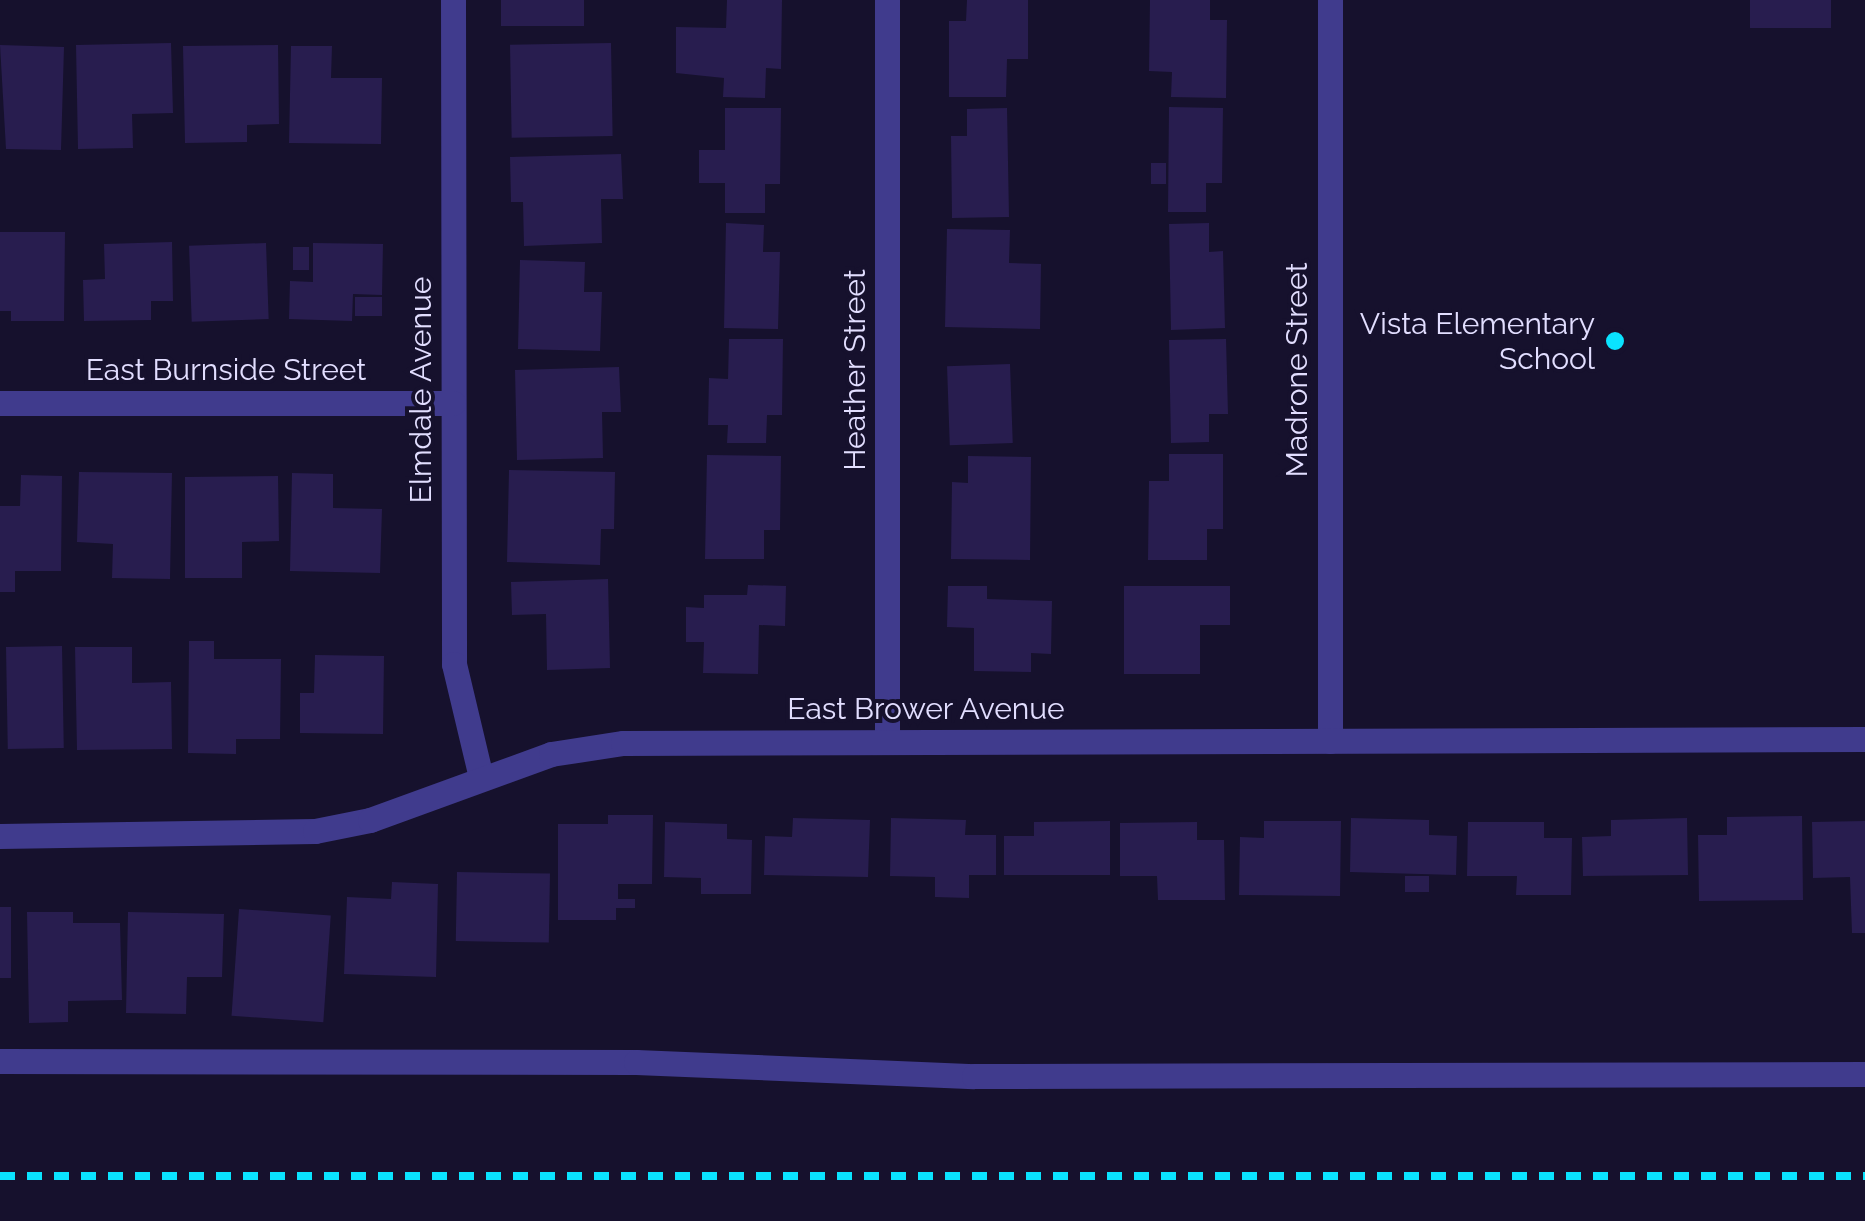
<!DOCTYPE html>
<style>
body{margin:0}
#map{position:relative;width:1865px;height:1221px;overflow:hidden;background:#16112d;font-family:Raleway,sans-serif}
div>[style]{position:absolute}
.building>*{inset:0;background:#281d4f;transform-origin:0 0}
.minor>*{height:25px;margin:-12.5px;padding:0 12.5px;transform-origin:12.5px;border-radius:12.5px;background:#403b8d}
.rail>*{height:8px;margin-top:-4px;transform-origin:0;background:repeating-linear-gradient(90deg,#0ae3ff 0 15px,transparent 0 27px)}
.dots>*{width:28px;height:28px;translate:-50% -50%;box-sizing:border-box;border:5px solid #16112d;border-radius:50%}
span{translate:-50% -50%;white-space:nowrap;text-align:center;line-height:1.15;-webkit-text-stroke:8px #16112d;paint-order:stroke}
.poi-label{font-size:30px;color:#e2deff}
.right{translate:-100% -50%;text-align:right}
.street-label{font-size:30px;color:#e2deff}
</style>
<div id="map">
<div class="building">
<div style="left:501px;top:0;width:83px;height:26px"></div>
<div style="clip-path:polygon(727px 0,782px 0,781px 69px,766px 68px,765px 98px,723px 97px,724px 78px,676px 73px,676px 27px,726px 28px)"></div>
<div style="clip-path:polygon(967px 0,1028px 0,1028px 59px,1007px 59px,1006px 97px,949px 97px,949px 21px,966px 21px)"></div>
<div style="clip-path:polygon(1150px 0,1210px 0,1210px 20px,1227px 20px,1226px 98px,1171px 97px,1172px 72px,1149px 71px)"></div>
<div style="left:1750px;top:0;width:81px;height:28px"></div>
<div style="clip-path:polygon(171px 43px,173px 113px,132px 114px,133px 148px,78px 149px,76px 45px)"></div>
<div style="left:611px;top:43px;width:93px;height:101px;rotate:89deg"></div>
<div style="clip-path:polygon(0 45px,64px 47px,61px 150px,6px 149px)"></div>
<div style="clip-path:polygon(278px 45px,279px 124px,247px 125px,247px 142px,185px 143px,183px 46px)"></div>
<div style="clip-path:polygon(291px 46px,332px 46px,331px 78px,382px 78px,381px 144px,289px 143px)"></div>
<div style="clip-path:polygon(1169px 107px,1223px 108px,1222px 183px,1206px 183px,1206px 212px,1168px 212px)"></div>
<div style="clip-path:polygon(725px 108px,781px 108px,780px 184px,765px 184px,765px 213px,725px 213px,725px 183px,699px 183px,699px 150px,725px 150px)"></div>
<div style="clip-path:polygon(1007px 108px,1009px 217px,952px 218px,951px 136px,967px 136px,967px 109px)"></div>
<div style="clip-path:polygon(621px 154px,623px 199px,601px 199px,602px 243px,524px 246px,523px 202px,511px 202px,510px 157px)"></div>
<div style="left:1151px;top:163px;width:15px;height:21px"></div>
<div style="clip-path:polygon(726px 223px,764px 225px,763px 252px,780px 252px,778px 329px,724px 328px)"></div>
<div style="clip-path:polygon(1209px 223px,1209px 252px,1223px 251px,1225px 328px,1171px 330px,1169px 224px)"></div>
<div style="clip-path:polygon(947px 229px,1010px 230px,1009px 263px,1041px 264px,1040px 329px,945px 327px)"></div>
<div style="clip-path:polygon(0 232px,65px 232px,64px 321px,11px 321px,11px 311px,0 311px)"></div>
<div style="clip-path:polygon(172px 242px,173px 301px,151px 301px,151px 320px,84px 321px,83px 280px,105px 279px,104px 244px)"></div>
<div style="left:266px;top:243px;width:76px;height:77px;rotate:88deg"></div>
<div style="clip-path:polygon(313px 243px,383px 244px,382px 295px,353px 294px,352px 321px,289px 319px,290px 281px,313px 282px)"></div>
<div style="left:293px;top:247px;width:16px;height:23px"></div>
<div style="clip-path:polygon(520px 260px,585px 262px,584px 292px,602px 292px,600px 351px,518px 349px)"></div>
<div style="left:355px;top:297px;width:27px;height:19px"></div>
<div style="clip-path:polygon(729px 339px,783px 339px,782px 415px,767px 415px,766px 443px,727px 443px,728px 425px,708px 425px,709px 378px,728px 379px)"></div>
<div style="clip-path:polygon(1226px 339px,1228px 414px,1209px 414px,1209px 442px,1171px 443px,1169px 340px)"></div>
<div style="left:1010px;top:364px;width:79px;height:63px;rotate:88deg"></div>
<div style="clip-path:polygon(619px 367px,621px 412px,602px 412px,603px 458px,517px 460px,515px 370px)"></div>
<div style="clip-path:polygon(1169px 454px,1223px 454px,1223px 529px,1207px 529px,1207px 560px,1148px 560px,1149px 481px,1169px 481px)"></div>
<div style="clip-path:polygon(707px 455px,781px 456px,780px 530px,764px 530px,764px 559px,705px 559px)"></div>
<div style="clip-path:polygon(968px 456px,1031px 457px,1030px 560px,951px 559px,952px 482px,968px 483px)"></div>
<div style="clip-path:polygon(509px 470px,615px 472px,614px 529px,601px 529px,600px 565px,507px 562px)"></div>
<div style="clip-path:polygon(79px 472px,172px 473px,170px 579px,112px 578px,113px 544px,77px 542px)"></div>
<div style="clip-path:polygon(292px 473px,333px 474px,333px 508px,382px 509px,380px 573px,290px 571px)"></div>
<div style="clip-path:polygon(21px 475px,62px 476px,61px 571px,15px 571px,15px 592px,0 592px,0 506px,20px 506px)"></div>
<div style="clip-path:polygon(278px 476px,279px 541px,242px 542px,242px 578px,185px 578px,185px 477px)"></div>
<div style="clip-path:polygon(608px 579px,610px 668px,547px 670px,546px 614px,512px 615px,511px 582px)"></div>
<div style="clip-path:polygon(748px 585px,786px 586px,785px 626px,759px 625px,758px 674px,703px 673px,704px 642px,686px 642px,686px 607px,704px 608px,704px 595px,747px 595px)"></div>
<div style="clip-path:polygon(948px 586px,987px 586px,987px 599px,1052px 601px,1051px 654px,1031px 653px,1031px 672px,974px 671px,974px 628px,947px 627px)"></div>
<div style="clip-path:polygon(1124px 586px,1230px 586px,1230px 625px,1200px 625px,1200px 674px,1124px 674px)"></div>
<div style="clip-path:polygon(189px 641px,214px 641px,214px 659px,281px 659px,280px 739px,236px 739px,236px 754px,188px 753px)"></div>
<div style="left:62px;top:646px;width:102px;height:56px;rotate:89deg"></div>
<div style="clip-path:polygon(75px 647px,132px 647px,132px 683px,171px 682px,172px 749px,77px 750px)"></div>
<div style="clip-path:polygon(315px 655px,384px 656px,383px 734px,300px 733px,300px 693px,314px 693px)"></div>
<div style="clip-path:polygon(608px 815px,653px 815px,652px 884px,618px 884px,618px 899px,635px 899px,635px 908px,616px 908px,616px 920px,558px 920px,558px 824px,608px 824px)"></div>
<div style="clip-path:polygon(1802px 816px,1803px 900px,1699px 901px,1698px 835px,1727px 835px,1727px 817px)"></div>
<div style="clip-path:polygon(793px 818px,870px 820px,868px 877px,764px 875px,765px 836px,792px 837px)"></div>
<div style="clip-path:polygon(891px 818px,966px 820px,965px 835px,996px 835px,996px 875px,969px 875px,969px 898px,935px 897px,935px 877px,890px 876px)"></div>
<div style="clip-path:polygon(1351px 818px,1429px 820px,1429px 835px,1457px 836px,1456px 875px,1350px 872px)"></div>
<div style="clip-path:polygon(1687px 818px,1688px 875px,1583px 876px,1582px 837px,1611px 836px,1611px 820px)"></div>
<div style="clip-path:polygon(1110px 821px,1110px 875px,1004px 875px,1004px 836px,1034px 836px,1034px 822px)"></div>
<div style="clip-path:polygon(1264px 821px,1341px 821px,1340px 896px,1239px 895px,1240px 837px,1264px 838px)"></div>
<div style="clip-path:polygon(1865px 821px,1865px 933px,1852px 933px,1850px 877px,1813px 878px,1812px 822px)"></div>
<div style="clip-path:polygon(665px 822px,727px 824px,727px 839px,752px 840px,751px 894px,701px 894px,701px 878px,664px 877px)"></div>
<div style="clip-path:polygon(1197px 822px,1197px 840px,1224px 840px,1225px 900px,1158px 900px,1157px 876px,1120px 876px,1120px 823px)"></div>
<div style="clip-path:polygon(1468px 822px,1544px 822px,1544px 838px,1572px 838px,1571px 895px,1516px 895px,1517px 876px,1467px 876px)"></div>
<div style="left:457px;top:872px;width:93px;height:69px;rotate:1deg"></div>
<div style="left:1405px;top:876px;width:24px;height:16px"></div>
<div style="clip-path:polygon(392px 882px,438px 884px,436px 977px,344px 974px,347px 897px,391px 899px)"></div>
<div style="left:0;top:907px;width:11px;height:71px"></div>
<div style="left:239px;top:909px;width:92px;height:107px;rotate:4deg"></div>
<div style="clip-path:polygon(27px 912px,73px 912px,73px 923px,120px 923px,122px 1000px,68px 1001px,68px 1022px,29px 1023px)"></div>
<div style="clip-path:polygon(128px 912px,224px 914px,222px 977px,187px 977px,186px 1014px,126px 1013px)"></div>
</div>
<div class="minor">
<div style="left:453px;top:0;width:664px;rotate:89.91deg"></div>
<div style="left:454px;top:664px;width:116px;rotate:76.6deg"></div>
<div style="left:887px;top:0;width:741px;rotate:90deg"></div>
<div style="left:1330px;top:0;width:741px;rotate:90deg"></div>
<div style="left:0;top:403px;width:453px"></div>
<div style="left:0;top:836px;width:315px;rotate:-0.9deg"></div>
<div style="left:315px;top:831px;width:56px;rotate:-11.3deg"></div>
<div style="left:370px;top:820px;width:193px;rotate:-20deg"></div>
<div style="left:551px;top:754px;width:73px;rotate:-8.7deg"></div>
<div style="left:623px;top:743px;width:1242px;rotate:-0.18deg"></div>
<div style="left:0;top:1061px;width:636px;rotate:0.09deg"></div>
<div style="left:636px;top:1062px;width:338px;rotate:2.4deg"></div>
<div style="left:974px;top:1076px;width:891px;rotate:-0.13deg"></div>
</div>
<div class="rail">
<div style="left:0;top:1176px;width:1865px"></div>
</div>
<div class="dots">
<div style="left:1615px;top:341px;background:#0ae3ff"></div>
</div>
<div class="poi-label">
<span class="right" style="left:1595px;top:341px">Vista Elementary<br>School</span>
</div>
<div class="street-label">
<span style="left:226px;top:370px">East Burnside Street</span>
<span style="left:855px;top:370px;rotate:-90deg">Heather Street</span>
<span style="left:1297px;top:370px;rotate:-90deg">Madrone Street</span>
<span style="left:421px;top:390px;rotate:-90deg">Elmdale Avenue</span>
<span style="left:926px;top:709px">East Brower Avenue</span>
</div>
</div>
